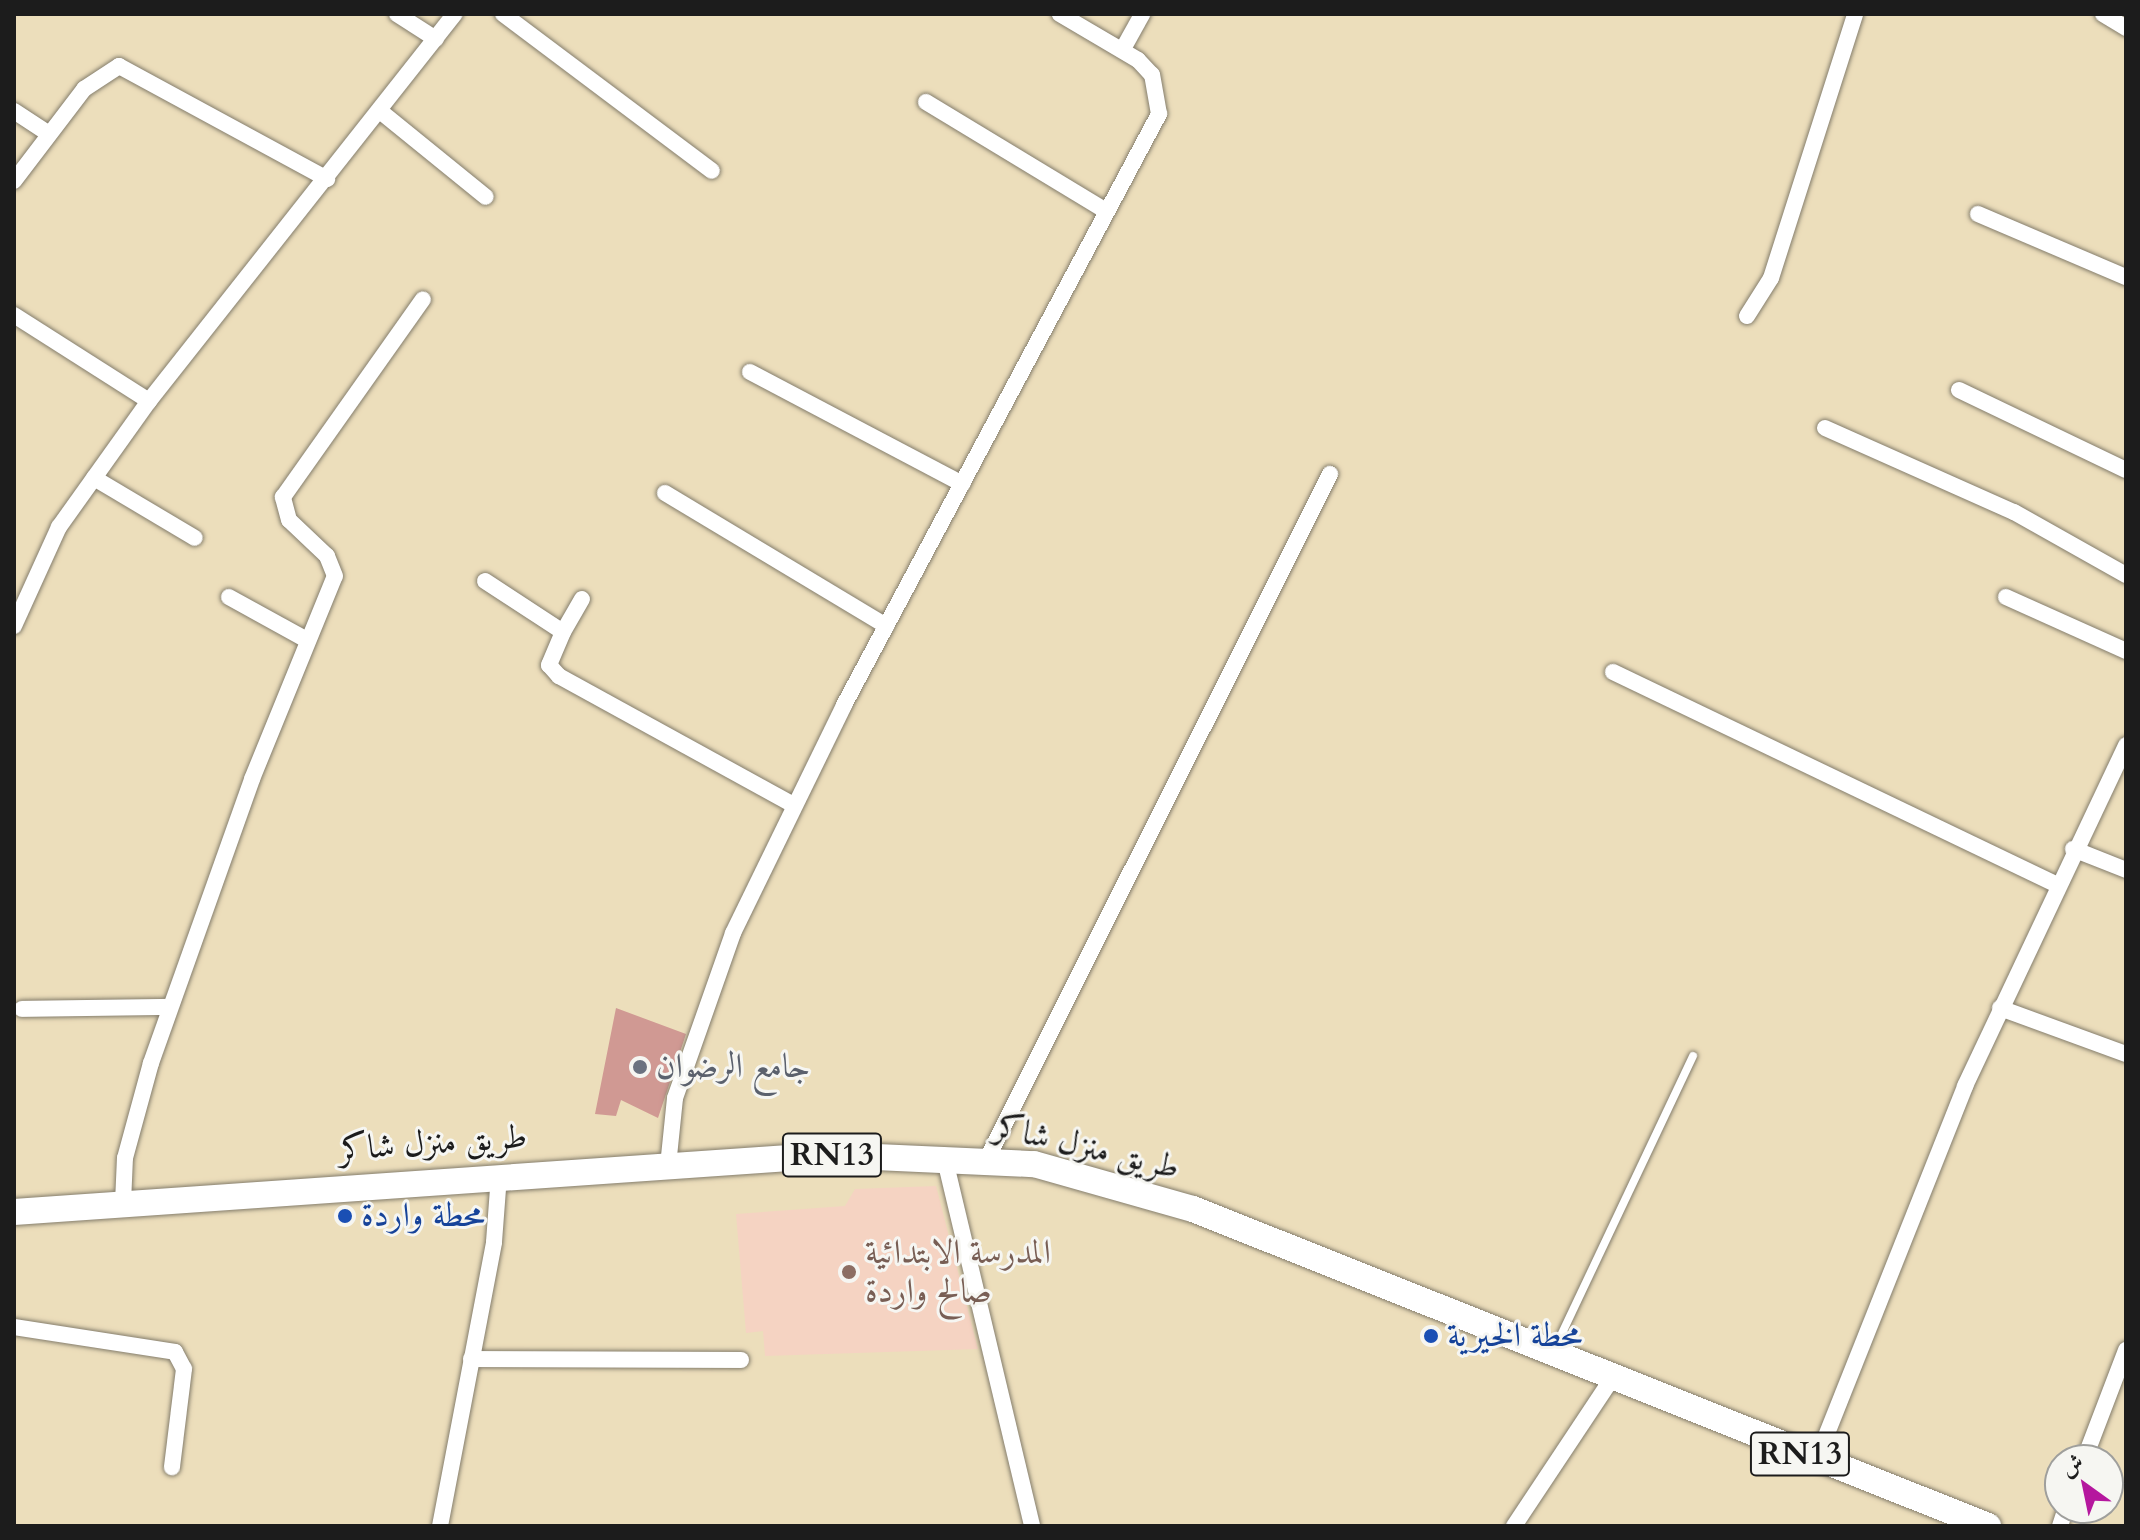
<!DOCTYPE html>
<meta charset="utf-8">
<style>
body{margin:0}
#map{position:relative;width:2140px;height:1540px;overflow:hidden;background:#ecdebb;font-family:Cardo,Amiri,serif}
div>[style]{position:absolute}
.built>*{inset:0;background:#f5d3c2}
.building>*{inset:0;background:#d09993}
.roads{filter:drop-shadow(0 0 2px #847d6c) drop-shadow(0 0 2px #847d6c)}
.lane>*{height:8px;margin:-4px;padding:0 4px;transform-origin:4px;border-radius:4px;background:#fff}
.street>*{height:16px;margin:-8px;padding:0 8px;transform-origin:8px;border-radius:8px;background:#fff}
.primary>*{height:26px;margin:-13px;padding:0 13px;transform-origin:13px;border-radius:13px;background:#fff}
.dots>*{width:22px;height:22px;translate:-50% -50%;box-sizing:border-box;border:4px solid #f6f6f2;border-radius:50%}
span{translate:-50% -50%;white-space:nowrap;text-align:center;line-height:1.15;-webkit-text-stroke:6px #f6f6f2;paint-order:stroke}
.shield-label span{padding:2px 6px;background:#f6f6f2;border:2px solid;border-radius:6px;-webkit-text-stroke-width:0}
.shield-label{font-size:32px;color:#1c1c1c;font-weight:700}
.worship-label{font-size:34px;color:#5b616d}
.left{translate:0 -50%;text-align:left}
.street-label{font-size:34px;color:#1c1c1c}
.transit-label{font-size:34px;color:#164399}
.education-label{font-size:34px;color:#785e54}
.frame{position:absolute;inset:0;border:16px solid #1c1c1c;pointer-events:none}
.north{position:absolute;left:2044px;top:1444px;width:80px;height:80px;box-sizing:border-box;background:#f6f6f2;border:2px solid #9f9f9c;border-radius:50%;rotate:327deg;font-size:22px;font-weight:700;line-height:32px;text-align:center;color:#1c1c1c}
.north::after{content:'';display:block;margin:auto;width:28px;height:36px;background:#b5179e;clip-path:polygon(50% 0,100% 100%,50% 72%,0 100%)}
</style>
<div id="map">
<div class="built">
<div style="clip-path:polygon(936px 1186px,978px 1349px,765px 1356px,763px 1331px,746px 1333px,736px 1214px,845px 1206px,855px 1189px)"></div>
</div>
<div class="building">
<div style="clip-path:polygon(616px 1008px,686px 1034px,658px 1118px,621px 1100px,616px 1116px,595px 1114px)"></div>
</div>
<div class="roads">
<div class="lane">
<div style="left:1555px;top:1348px;width:323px;rotate:-64.7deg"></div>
</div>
<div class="street">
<div style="left:397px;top:14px;width:46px;rotate:32.7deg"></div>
<div style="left:503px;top:14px;width:261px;rotate:36.9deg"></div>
<div style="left:2103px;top:14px;width:27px;rotate:31deg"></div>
<div style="left:1124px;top:47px;width:38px;rotate:-61deg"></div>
<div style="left:926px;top:102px;width:210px;rotate:31.2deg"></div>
<div style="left:14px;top:111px;width:42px;rotate:33.3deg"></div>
<div style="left:380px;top:111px;width:136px;rotate:39.1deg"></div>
<div style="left:14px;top:181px;width:116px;rotate:-52.7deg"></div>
<div style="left:84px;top:89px;width:42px;rotate:-33.3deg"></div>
<div style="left:119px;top:66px;width:237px;rotate:28.5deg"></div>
<div style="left:1978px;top:214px;width:161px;rotate:23.1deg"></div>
<div style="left:14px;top:315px;width:160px;rotate:32.5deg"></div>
<div style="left:1747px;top:316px;width:45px;rotate:-57.7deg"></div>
<div style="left:1771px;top:278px;width:277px;rotate:-72.3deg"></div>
<div style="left:750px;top:372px;width:240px;rotate:27.8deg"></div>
<div style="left:1959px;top:390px;width:185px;rotate:25.6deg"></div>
<div style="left:1825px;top:428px;width:207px;rotate:24deg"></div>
<div style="left:2014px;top:512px;width:129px;rotate:29.4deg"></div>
<div style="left:94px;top:478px;width:117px;rotate:30.7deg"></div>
<div style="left:665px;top:493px;width:258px;rotate:31deg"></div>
<div style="left:485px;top:581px;width:93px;rotate:33.2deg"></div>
<div style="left:563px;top:632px;width:36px;rotate:113deg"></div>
<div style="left:549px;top:665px;width:15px;rotate:48deg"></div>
<div style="left:559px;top:676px;width:268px;rotate:28.8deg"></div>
<div style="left:229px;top:597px;width:89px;rotate:28.9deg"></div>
<div style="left:2006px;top:597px;width:132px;rotate:24.2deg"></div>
<div style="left:14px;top:626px;width:109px;rotate:-65.6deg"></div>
<div style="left:59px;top:527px;width:155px;rotate:-54.5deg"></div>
<div style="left:149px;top:401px;width:493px;rotate:-51.7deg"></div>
<div style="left:563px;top:632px;width:38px;rotate:-60deg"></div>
<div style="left:1613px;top:672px;width:490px;rotate:25.6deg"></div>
<div style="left:2073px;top:849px;width:57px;rotate:21.6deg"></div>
<div style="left:2000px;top:1008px;width:134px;rotate:20.1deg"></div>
<div style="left:22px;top:1009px;width:148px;rotate:-0.8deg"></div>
<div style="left:944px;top:1156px;width:380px;rotate:76.6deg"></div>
<div style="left:988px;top:1157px;width:764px;rotate:-63.4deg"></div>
<div style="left:668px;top:1166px;width:68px;rotate:-84.1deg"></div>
<div style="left:675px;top:1098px;width:175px;rotate:-70.6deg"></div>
<div style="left:733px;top:933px;width:254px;rotate:-64deg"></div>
<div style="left:844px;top:705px;width:670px;rotate:-61.94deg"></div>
<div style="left:1159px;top:114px;width:40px;rotate:-100deg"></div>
<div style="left:1152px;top:75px;width:21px;rotate:-133deg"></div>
<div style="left:1138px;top:60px;width:91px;rotate:-149.5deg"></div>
<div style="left:123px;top:1203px;width:45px;rotate:-87.5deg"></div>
<div style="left:125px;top:1158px;width:98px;rotate:-74.7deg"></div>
<div style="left:151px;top:1063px;width:301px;rotate:-70.4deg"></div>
<div style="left:252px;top:779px;width:219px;rotate:-67.8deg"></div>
<div style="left:335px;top:576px;width:22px;rotate:-112deg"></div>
<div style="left:327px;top:556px;width:52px;rotate:-136.5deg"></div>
<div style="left:289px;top:520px;width:24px;rotate:-105deg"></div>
<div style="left:283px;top:497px;width:242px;rotate:-54.7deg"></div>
<div style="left:14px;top:1327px;width:163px;rotate:8.8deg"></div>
<div style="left:175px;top:1352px;width:19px;rotate:62deg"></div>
<div style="left:184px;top:1369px;width:99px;rotate:97deg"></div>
<div style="left:471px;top:1359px;width:270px;rotate:0.2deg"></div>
<div style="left:2084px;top:1460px;width:118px;rotate:-69.1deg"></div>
<div style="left:1816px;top:1461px;width:404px;rotate:-68.3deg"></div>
<div style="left:1965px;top:1086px;width:377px;rotate:-64.7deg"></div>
<div style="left:440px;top:1526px;width:289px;rotate:-79.2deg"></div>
<div style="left:494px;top:1242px;width:67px;rotate:-85.7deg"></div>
<div style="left:1514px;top:1526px;width:179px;rotate:-56.4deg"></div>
<div style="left:2060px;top:1526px;width:19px;rotate:-72deg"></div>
</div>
<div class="primary">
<div style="left:14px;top:1212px;width:820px;rotate:-3.99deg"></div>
<div style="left:832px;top:1155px;width:202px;rotate:2.6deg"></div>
<div style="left:1034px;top:1164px;width:165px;rotate:15.8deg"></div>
<div style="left:1193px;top:1209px;width:856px;rotate:21.74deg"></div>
</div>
</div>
<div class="dots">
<div style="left:640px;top:1067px;background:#6b7280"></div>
<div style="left:345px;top:1216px;background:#1a4fb4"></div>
<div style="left:849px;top:1272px;background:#8d6e63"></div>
<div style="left:1431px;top:1336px;background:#1a4fb4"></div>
</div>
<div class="shield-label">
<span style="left:832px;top:1155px">RN13</span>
<span style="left:1800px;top:1454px">RN13</span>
</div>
<div class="worship-label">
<span class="left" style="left:656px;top:1067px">جامع الرضوان</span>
</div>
<div class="street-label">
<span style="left:433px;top:1143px;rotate:-4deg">طريق منزل شاكر</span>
<span style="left:1087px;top:1147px;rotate:13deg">طريق منزل شاكر</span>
</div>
<div class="transit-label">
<span class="left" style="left:361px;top:1216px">محطة واردة</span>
<span class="left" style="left:1447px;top:1336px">محطة الخيرية</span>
</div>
<div class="education-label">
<span class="left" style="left:865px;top:1272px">المدرسة الابتدائية<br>صالح واردة</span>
</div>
<div class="frame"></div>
<div class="north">ش</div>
</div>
